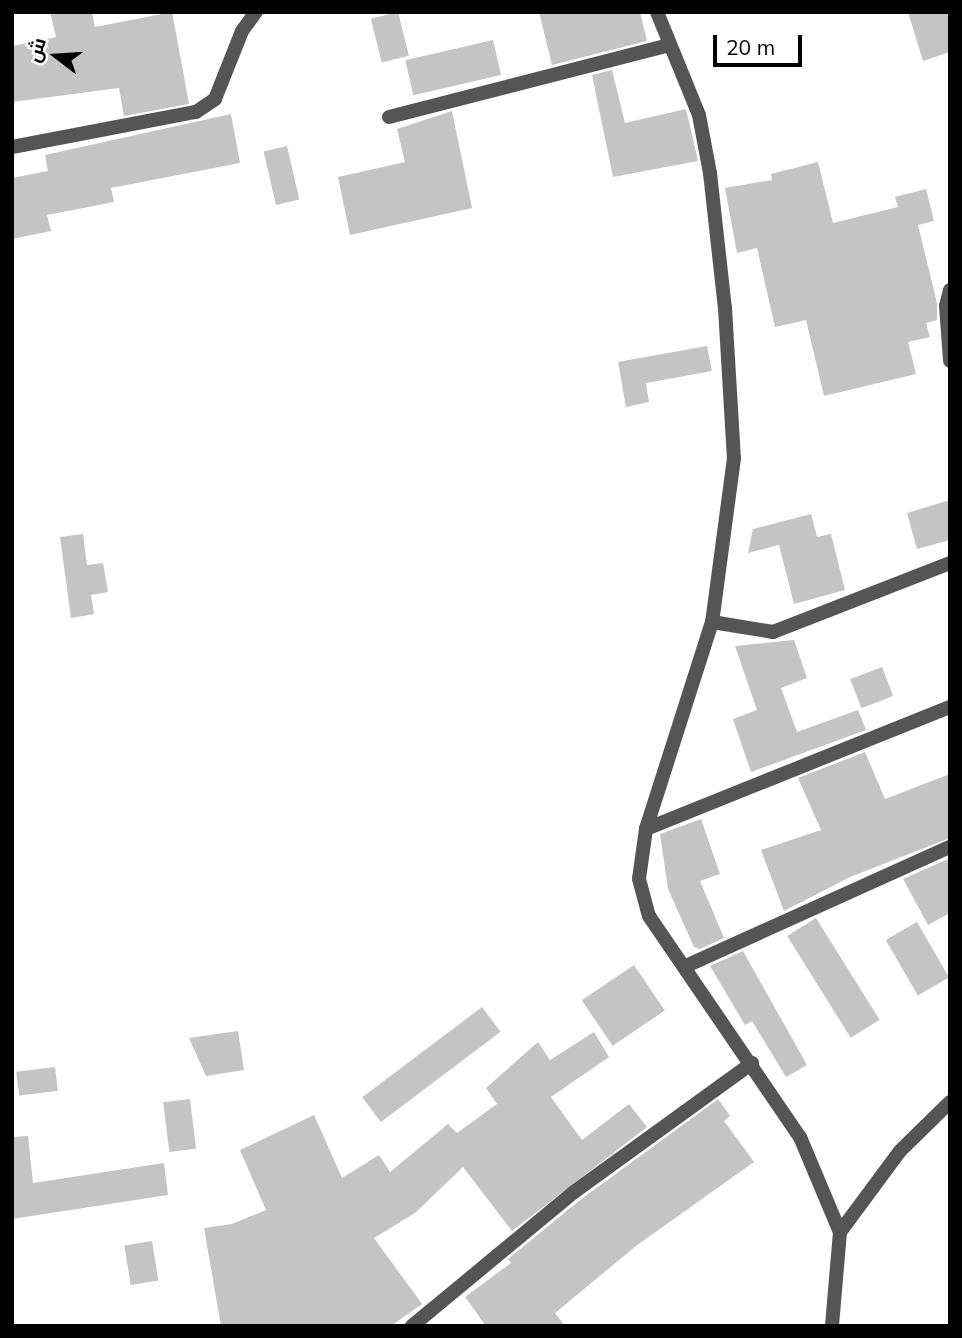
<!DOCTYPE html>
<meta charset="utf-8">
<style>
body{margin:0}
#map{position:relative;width:962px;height:1338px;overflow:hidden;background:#fff;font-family:Mulish,Cairo,sans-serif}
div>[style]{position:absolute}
.building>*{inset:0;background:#c4c4c4;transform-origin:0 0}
.minor>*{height:14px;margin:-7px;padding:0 7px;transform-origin:7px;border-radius:7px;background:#555}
span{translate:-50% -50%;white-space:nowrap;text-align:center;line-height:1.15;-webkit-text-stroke:7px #fff;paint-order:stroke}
.frame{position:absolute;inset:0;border:14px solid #000;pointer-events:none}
.north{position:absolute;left:21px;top:21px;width:70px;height:70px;-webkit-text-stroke:5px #fff;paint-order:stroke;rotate:287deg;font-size:19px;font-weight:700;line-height:28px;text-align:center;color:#000}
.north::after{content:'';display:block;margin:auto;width:24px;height:32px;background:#000;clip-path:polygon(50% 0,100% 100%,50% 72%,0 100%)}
.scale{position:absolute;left:713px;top:35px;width:89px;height:32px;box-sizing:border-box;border:4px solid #000;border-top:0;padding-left:9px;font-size:21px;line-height:24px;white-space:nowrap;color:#000;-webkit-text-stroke:5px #fff;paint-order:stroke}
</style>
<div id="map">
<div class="building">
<div style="clip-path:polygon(50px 12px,92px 12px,95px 27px,172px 12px,189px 104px,124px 116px,119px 88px,12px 102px,12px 46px,56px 37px)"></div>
<div style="left:398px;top:12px;width:45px;height:28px;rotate:76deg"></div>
<div style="clip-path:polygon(539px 12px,640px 12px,647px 41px,552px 65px)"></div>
<div style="clip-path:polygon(908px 12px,950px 12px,950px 52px,923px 61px)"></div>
<div style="left:493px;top:40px;width:36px;height:90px;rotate:77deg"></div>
<div style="clip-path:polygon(612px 70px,625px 123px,686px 109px,698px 161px,613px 177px,592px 75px)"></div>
<div style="clip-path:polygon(452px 111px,472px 208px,350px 235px,338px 177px,405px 162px,397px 129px)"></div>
<div style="clip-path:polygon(231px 114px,240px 163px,111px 188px,114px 202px,47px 215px,51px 231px,12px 239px,12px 178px,48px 171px,45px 155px)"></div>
<div style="left:287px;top:146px;width:55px;height:24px;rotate:77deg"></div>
<div style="clip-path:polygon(818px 162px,833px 223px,898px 207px,895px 197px,926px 189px,934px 221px,918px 225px,937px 303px,937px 320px,926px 323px,930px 337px,908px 342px,916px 374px,824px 396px,806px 320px,775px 327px,757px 248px,737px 253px,725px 188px,772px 180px,771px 174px)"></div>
<div style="clip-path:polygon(707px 346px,712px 371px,646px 383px,649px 402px,626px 407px,618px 362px)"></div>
<div style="clip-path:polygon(950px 500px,950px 540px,917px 549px,907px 513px)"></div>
<div style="clip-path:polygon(811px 514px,817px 537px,831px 534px,845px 590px,794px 604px,779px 545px,748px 553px,753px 529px)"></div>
<div style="clip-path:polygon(83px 534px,87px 565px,103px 563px,108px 592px,91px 595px,94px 614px,71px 618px,60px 537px)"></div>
<div style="clip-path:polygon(794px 640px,807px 678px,781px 688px,797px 732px,858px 710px,866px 730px,751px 772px,733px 719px,757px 710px,735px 646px)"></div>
<div style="left:882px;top:667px;width:31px;height:34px;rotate:69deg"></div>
<div style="clip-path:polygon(865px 752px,885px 799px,950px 774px,950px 838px,850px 877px,784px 911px,761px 850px,821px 830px,798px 778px)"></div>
<div style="clip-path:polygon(701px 819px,720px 874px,700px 881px,724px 938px,700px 949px,694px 947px,668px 889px,660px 834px)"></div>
<div style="clip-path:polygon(950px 858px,950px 913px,928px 925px,903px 879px)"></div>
<div style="left:816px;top:918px;width:120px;height:34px;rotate:58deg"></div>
<div style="left:917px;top:922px;width:64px;height:36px;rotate:60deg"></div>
<div style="clip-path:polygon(743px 951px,807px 1065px,786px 1077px,752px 1021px,745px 1025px,710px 966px)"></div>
<div style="left:634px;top:965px;width:55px;height:63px;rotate:56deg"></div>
<div style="left:482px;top:1007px;width:31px;height:150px;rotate:53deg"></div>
<div style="clip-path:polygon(238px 1031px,244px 1070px,206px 1076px,189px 1038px)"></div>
<div style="clip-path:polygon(594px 1032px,609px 1057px,551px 1097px,582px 1140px,629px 1104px,647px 1127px,512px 1231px,463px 1167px,415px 1213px,374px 1238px,422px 1304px,391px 1326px,221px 1326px,204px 1228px,232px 1224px,266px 1210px,240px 1150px,314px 1115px,342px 1178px,379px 1155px,390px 1172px,448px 1124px,457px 1133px,497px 1104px,486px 1088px,538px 1042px,550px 1060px)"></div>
<div style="left:55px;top:1067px;width:24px;height:39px;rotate:83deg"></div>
<div style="left:190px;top:1099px;width:50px;height:27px;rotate:83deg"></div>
<div style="clip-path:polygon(718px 1099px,730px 1116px,724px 1121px,754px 1162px,636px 1246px,555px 1313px,565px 1326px,486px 1326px,465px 1297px,511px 1263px,508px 1259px,580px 1200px)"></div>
<div style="clip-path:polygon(28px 1136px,33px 1183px,164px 1163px,168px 1195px,12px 1219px,12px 1137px)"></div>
<div style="left:152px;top:1241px;width:40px;height:28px;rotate:81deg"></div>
</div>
<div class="minor">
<div style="left:657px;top:12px;width:111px;rotate:67.8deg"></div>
<div style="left:699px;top:115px;width:59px;rotate:79.3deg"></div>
<div style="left:710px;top:173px;width:136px;rotate:83.7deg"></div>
<div style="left:725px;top:308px;width:150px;rotate:86.6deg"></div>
<div style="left:734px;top:458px;width:165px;rotate:97.6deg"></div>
<div style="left:712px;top:622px;width:217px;rotate:107.7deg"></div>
<div style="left:646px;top:829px;width:50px;rotate:98deg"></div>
<div style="left:639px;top:879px;width:38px;rotate:75deg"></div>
<div style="left:649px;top:916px;width:268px;rotate:55.7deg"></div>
<div style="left:800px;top:1137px;width:103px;rotate:67.2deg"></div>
<div style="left:840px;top:1232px;width:94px;rotate:94.9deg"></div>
<div style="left:389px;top:117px;width:289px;rotate:-14.4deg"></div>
<div style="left:12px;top:147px;width:187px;rotate:-10.8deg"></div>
<div style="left:196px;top:112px;width:23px;rotate:-34deg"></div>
<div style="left:215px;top:99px;width:73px;rotate:-68.3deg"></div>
<div style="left:242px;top:31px;width:24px;rotate:-54deg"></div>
<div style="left:950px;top:290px;width:16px;rotate:104deg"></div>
<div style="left:946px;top:306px;width:55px;rotate:85.8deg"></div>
<div style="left:712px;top:622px;width:62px;rotate:9.3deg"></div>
<div style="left:773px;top:632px;width:190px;rotate:-21.3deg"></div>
<div style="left:646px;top:829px;width:328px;rotate:-21.9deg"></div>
<div style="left:686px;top:966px;width:290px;rotate:-24.3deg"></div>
<div style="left:840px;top:1232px;width:101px;rotate:-53.5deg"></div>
<div style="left:900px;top:1151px;width:70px;rotate:-44.4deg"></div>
<div style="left:412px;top:1326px;width:210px;rotate:-39.6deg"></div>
<div style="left:574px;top:1192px;width:220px;rotate:-35.9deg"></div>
</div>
<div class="frame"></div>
<div class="north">ش</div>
<div class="scale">20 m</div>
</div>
